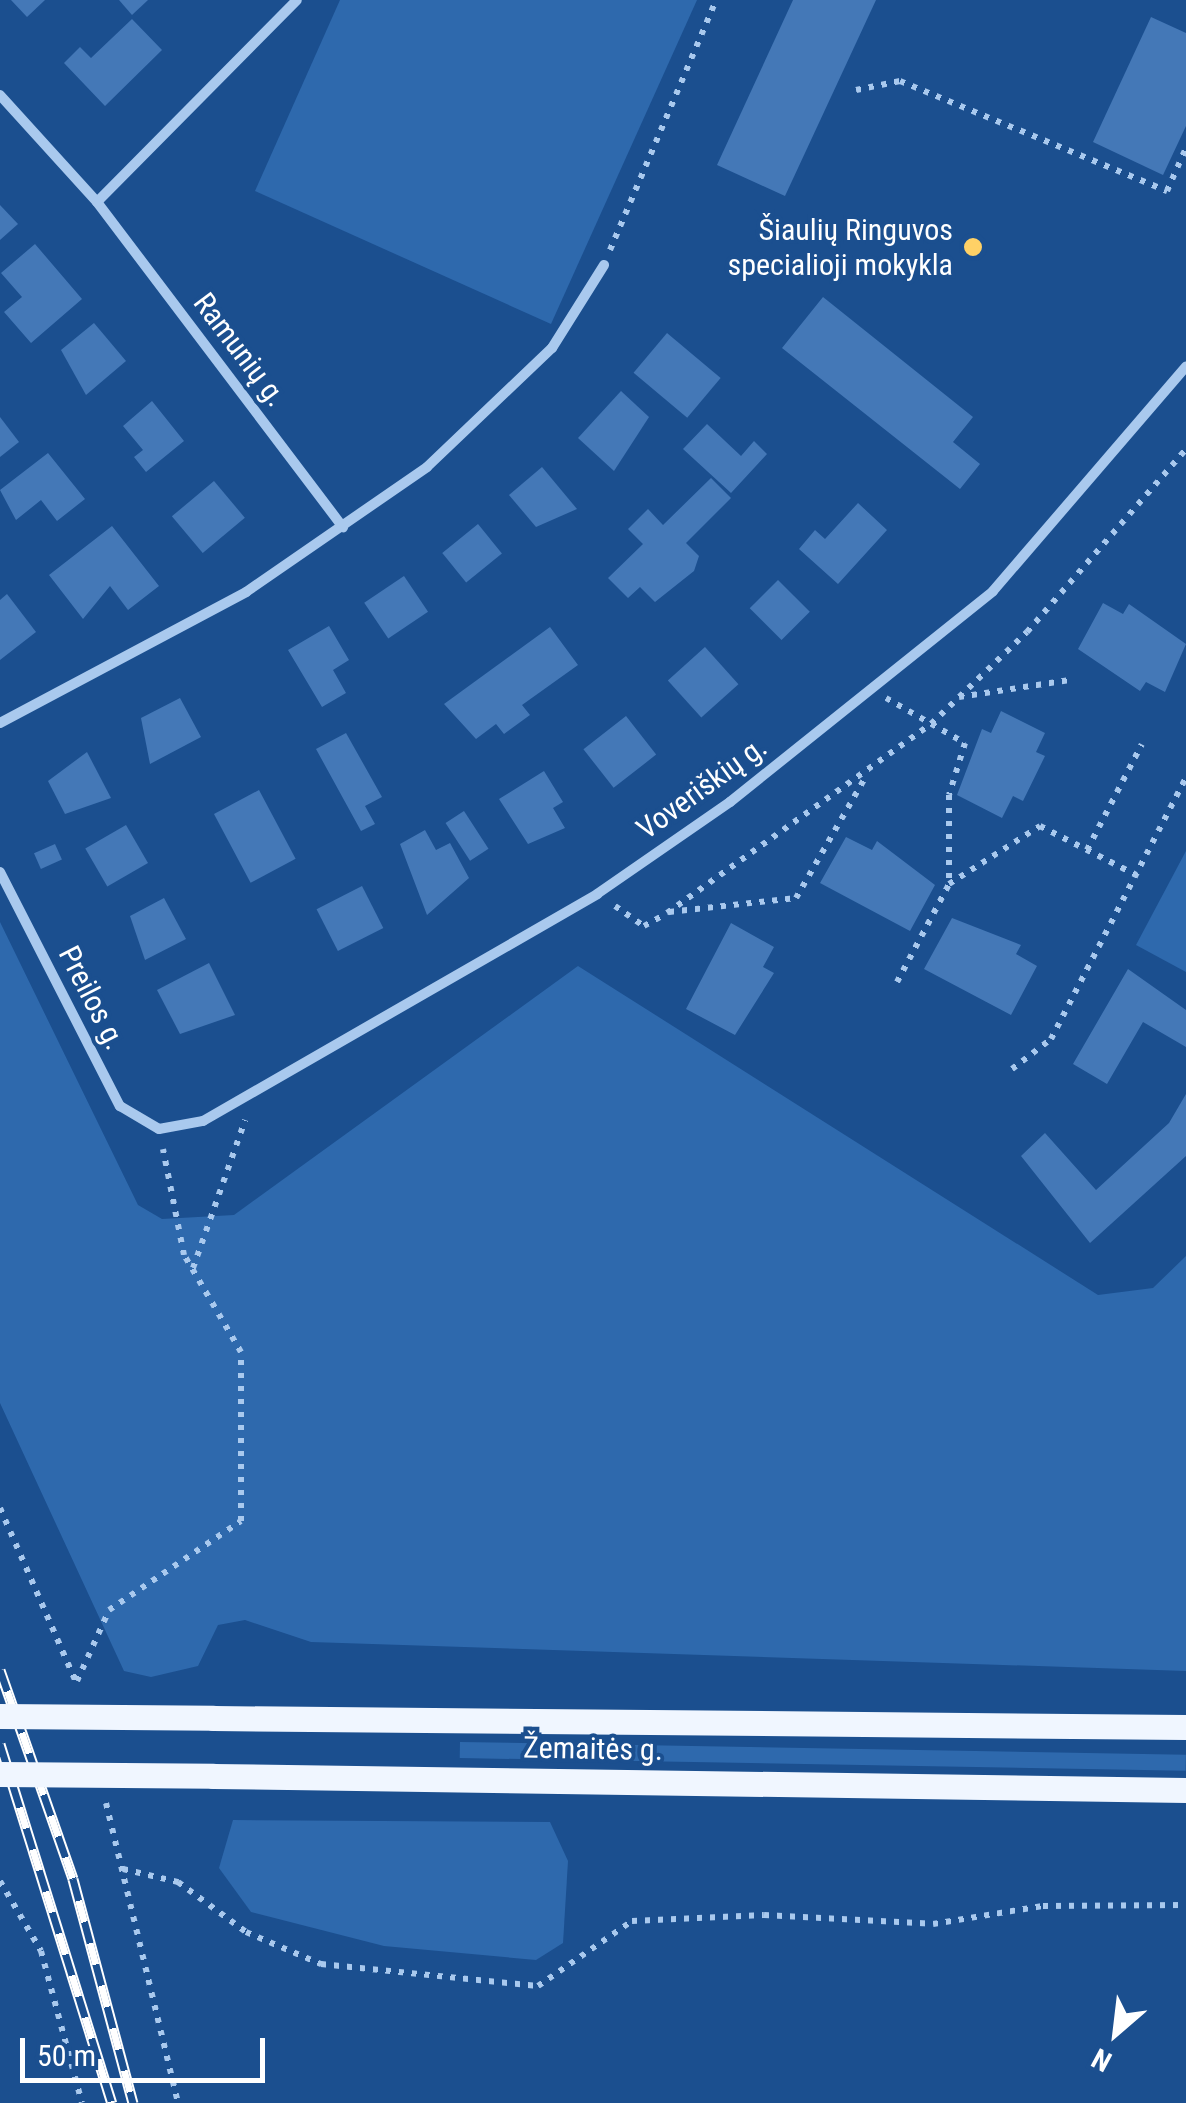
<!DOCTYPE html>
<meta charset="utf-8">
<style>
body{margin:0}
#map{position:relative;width:1186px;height:2103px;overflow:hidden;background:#1b4f8f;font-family:"Roboto Condensed",sans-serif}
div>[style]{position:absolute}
.green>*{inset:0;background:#2e69ad;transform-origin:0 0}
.building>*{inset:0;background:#4478b7;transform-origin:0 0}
.path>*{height:6px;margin-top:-3px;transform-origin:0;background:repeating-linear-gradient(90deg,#a9c9ee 0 5px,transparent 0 13px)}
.minor>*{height:10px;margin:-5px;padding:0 5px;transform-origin:5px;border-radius:5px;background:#a9c9ee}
.primary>*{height:25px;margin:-12.5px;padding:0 12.5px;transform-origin:12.5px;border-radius:12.5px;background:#f0f6ff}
.rail>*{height:11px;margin-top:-5.5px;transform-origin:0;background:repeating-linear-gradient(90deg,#1b4f8f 0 22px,#fff 0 44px);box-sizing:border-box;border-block:2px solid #fff}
.primary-bridge>*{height:25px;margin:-12.5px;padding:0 12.5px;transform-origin:12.5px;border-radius:12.5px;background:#f0f6ff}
.dots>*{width:28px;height:28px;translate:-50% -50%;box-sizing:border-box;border:5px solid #1b4f8f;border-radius:50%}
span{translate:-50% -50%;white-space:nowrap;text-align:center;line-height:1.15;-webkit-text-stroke:8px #1b4f8f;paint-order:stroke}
.poi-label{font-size:30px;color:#fff}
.right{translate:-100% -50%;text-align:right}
.street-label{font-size:30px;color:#fff}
.north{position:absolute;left:1066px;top:1983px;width:100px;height:100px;-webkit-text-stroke:8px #1b4f8f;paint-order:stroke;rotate:208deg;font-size:28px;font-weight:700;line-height:40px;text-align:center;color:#fff}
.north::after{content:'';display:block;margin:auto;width:35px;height:45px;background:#fff;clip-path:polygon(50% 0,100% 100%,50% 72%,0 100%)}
.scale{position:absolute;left:20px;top:2038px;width:245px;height:45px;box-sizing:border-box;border:5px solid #fff;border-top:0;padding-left:12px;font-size:30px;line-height:35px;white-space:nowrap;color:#fff;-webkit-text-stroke:8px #1b4f8f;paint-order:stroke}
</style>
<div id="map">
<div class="green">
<div style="clip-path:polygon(340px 0,697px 0,551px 324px,255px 191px)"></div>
<div style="clip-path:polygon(1186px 851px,1186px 972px,1136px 945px)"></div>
<div style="clip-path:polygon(0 922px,138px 1205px,162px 1219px,234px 1215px,578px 966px,1098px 1295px,1153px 1288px,1186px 1256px,1186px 1671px,311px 1642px,245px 1620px,218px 1625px,198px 1666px,151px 1677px,124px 1671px,0 1403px)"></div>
<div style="left:460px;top:1742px;width:726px;height:16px;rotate:1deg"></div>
<div style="clip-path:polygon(233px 1820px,550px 1822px,568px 1861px,563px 1943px,536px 1960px,384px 1946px,251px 1912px,219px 1868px)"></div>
</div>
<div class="building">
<div style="clip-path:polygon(11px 0,45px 0,27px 17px)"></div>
<div style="clip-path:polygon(119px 0,148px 0,132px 15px)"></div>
<div style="clip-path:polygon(793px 0,876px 0,785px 196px,717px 165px)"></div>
<div style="clip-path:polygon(1151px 17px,1186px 33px,1186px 126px,1163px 175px,1093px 142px)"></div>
<div style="clip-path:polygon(132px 19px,162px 50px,105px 106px,64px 63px,80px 47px,91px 58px)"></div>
<div style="clip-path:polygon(0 205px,18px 224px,0 240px)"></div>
<div style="clip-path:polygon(35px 244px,82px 299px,31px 343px,4px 312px,22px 297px,1px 273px)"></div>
<div style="clip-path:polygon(823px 297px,973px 417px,953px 442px,980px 464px,960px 489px,782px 348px)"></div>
<div style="clip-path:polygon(94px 323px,126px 361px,86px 395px,61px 350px)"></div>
<div style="left:667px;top:333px;width:70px;height:52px;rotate:40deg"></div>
<div style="clip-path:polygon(621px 391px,649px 417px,614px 471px,578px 438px)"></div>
<div style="clip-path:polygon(152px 401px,184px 441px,146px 472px,134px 457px,143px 450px,123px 426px)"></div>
<div style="clip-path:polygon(0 417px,19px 442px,0 457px)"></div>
<div style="clip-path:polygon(707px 424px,741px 456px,754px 441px,767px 454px,731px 493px,683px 449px)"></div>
<div style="clip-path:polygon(48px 453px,85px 499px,57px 521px,41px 500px,16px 520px,0 490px)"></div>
<div style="clip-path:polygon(542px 467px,577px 509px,536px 527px,509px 495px)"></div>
<div style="clip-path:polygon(711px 478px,731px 498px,686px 543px,699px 556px,694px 571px,655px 602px,640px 587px,628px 598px,608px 578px,643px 544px,628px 529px,648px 509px,663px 525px)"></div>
<div style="left:214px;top:481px;width:48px;height:55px;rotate:50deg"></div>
<div style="clip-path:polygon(858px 503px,887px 530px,838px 584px,799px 549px,815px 530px,825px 539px)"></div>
<div style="left:478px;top:524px;width:38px;height:46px;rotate:51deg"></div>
<div style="clip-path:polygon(112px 526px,159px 586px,128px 610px,110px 586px,83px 619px,49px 575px)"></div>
<div style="left:404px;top:576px;width:43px;height:48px;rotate:56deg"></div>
<div style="left:778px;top:580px;width:45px;height:40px;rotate:45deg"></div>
<div style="clip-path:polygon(7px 594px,36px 632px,0 660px,0 600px)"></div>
<div style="clip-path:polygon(1103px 603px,1123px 614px,1129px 604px,1186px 644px,1165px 692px,1146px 682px,1140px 691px,1078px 649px)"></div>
<div style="clip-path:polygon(329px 626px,349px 660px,333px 670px,346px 693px,322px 707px,288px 650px)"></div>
<div style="clip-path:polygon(550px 627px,578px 665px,522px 705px,530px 715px,504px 734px,496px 724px,476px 739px,444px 704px)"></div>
<div style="left:705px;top:647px;width:50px;height:50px;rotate:48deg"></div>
<div style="clip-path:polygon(180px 698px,201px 737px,150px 764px,141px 718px)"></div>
<div style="clip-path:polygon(1001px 711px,1045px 733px,1036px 752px,1045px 756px,1023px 801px,1013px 796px,1002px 818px,957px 795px,982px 729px,991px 733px)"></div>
<div style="left:626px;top:716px;width:49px;height:54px;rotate:52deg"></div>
<div style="clip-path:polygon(346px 733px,382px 797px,365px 806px,375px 824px,361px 831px,316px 749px)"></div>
<div style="clip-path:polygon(87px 752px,111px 798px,65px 814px,48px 781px)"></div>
<div style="clip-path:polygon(544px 771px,563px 802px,553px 808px,565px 828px,528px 844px,499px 799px)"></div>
<div style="left:259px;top:790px;width:78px;height:51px;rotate:62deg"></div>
<div style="left:464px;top:811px;width:45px;height:22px;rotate:57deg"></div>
<div style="left:126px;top:825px;width:44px;height:47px;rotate:60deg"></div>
<div style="clip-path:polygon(425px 830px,436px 850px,450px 843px,469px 878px,427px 915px,400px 844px)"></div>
<div style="clip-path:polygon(846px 837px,872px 850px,877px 841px,935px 885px,910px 931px,820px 883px)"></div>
<div style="left:55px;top:844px;width:17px;height:23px;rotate:66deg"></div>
<div style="left:362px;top:886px;width:47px;height:51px;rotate:63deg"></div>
<div style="clip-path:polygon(164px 898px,186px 939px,145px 960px,130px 916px)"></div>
<div style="clip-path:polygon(952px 918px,1021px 945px,1016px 954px,1037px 966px,1011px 1015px,924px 969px)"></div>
<div style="clip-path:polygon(731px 923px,774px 947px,763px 967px,774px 973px,735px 1035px,686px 1009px)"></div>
<div style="clip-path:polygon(209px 963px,235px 1015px,180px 1034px,157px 990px)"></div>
<div style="clip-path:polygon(1128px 969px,1186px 1010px,1186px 1047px,1143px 1022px,1107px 1084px,1073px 1064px)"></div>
<div style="clip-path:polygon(1186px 1094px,1186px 1156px,1090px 1243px,1021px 1156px,1045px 1133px,1096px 1190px,1169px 1123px)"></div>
</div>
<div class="path">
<div style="left:856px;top:90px;width:45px;rotate:-11.6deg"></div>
<div style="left:900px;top:81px;width:289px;rotate:22.4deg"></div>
<div style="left:1167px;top:191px;width:47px;rotate:-66.2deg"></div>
<div style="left:610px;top:250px;width:272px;rotate:-67deg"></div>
<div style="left:959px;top:697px;width:112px;rotate:-8.7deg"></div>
<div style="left:886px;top:698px;width:91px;rotate:29.7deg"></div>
<div style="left:965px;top:743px;width:54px;rotate:107.1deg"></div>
<div style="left:949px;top:795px;width:89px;rotate:90deg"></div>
<div style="left:949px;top:884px;width:108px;rotate:-32.5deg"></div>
<div style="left:1040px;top:826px;width:108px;rotate:27deg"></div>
<div style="left:1087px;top:850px;width:119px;rotate:-62.6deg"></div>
<div style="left:615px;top:906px;width:35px;rotate:35deg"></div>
<div style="left:644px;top:926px;width:26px;rotate:-29deg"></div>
<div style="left:667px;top:913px;width:325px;rotate:-35.6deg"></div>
<div style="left:931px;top:724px;width:133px;rotate:-43.8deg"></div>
<div style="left:1027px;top:632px;width:242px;rotate:-49deg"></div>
<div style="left:669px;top:912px;width:128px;rotate:-6.3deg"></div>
<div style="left:796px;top:898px;width:138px;rotate:-60.1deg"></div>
<div style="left:897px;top:982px;width:111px;rotate:-62deg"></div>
<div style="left:1012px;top:1069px;width:49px;rotate:-37.6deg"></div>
<div style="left:1051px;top:1039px;width:295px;rotate:-62.7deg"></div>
<div style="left:193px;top:1268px;width:157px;rotate:-70.6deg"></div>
<div style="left:0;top:1508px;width:192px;rotate:66.4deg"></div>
<div style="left:77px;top:1681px;width:78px;rotate:-65.7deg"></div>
<div style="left:109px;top:1610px;width:159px;rotate:-34deg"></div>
<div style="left:241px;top:1521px;width:169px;rotate:-90deg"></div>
<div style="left:241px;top:1352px;width:113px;rotate:-120.4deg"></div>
<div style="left:184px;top:1255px;width:108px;rotate:-101.2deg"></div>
<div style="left:106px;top:1803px;width:309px;rotate:76.5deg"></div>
<div style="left:123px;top:1869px;width:57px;rotate:13.3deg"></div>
<div style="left:178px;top:1882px;width:84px;rotate:36.3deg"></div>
<div style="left:246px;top:1932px;width:82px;rotate:23.1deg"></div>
<div style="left:321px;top:1964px;width:218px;rotate:5.8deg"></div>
<div style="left:538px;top:1986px;width:114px;rotate:-34.7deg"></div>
<div style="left:632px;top:1921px;width:132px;rotate:-2.6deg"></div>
<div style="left:764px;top:1915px;width:169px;rotate:3deg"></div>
<div style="left:933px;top:1924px;width:111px;rotate:-9.3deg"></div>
<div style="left:1043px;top:1906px;width:143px;rotate:-0.4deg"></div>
<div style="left:0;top:1881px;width:81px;rotate:59.6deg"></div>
<div style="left:41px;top:1951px;width:157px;rotate:74.9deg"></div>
</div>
<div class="minor">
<div style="left:0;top:95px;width:144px;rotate:47.8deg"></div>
<div style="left:97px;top:202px;width:408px;rotate:52.9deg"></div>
<div style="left:97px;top:202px;width:284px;rotate:-45.3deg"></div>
<div style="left:0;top:723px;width:279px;rotate:-28deg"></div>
<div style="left:246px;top:592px;width:220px;rotate:-34.6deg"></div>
<div style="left:427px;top:467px;width:173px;rotate:-43.6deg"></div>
<div style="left:552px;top:348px;width:98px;rotate:-57.9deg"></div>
<div style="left:0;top:872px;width:263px;rotate:62.9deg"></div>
<div style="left:120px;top:1106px;width:45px;rotate:30.5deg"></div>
<div style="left:159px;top:1129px;width:45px;rotate:-10.3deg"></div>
<div style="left:203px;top:1121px;width:455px;rotate:-29.9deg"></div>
<div style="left:597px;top:894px;width:162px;rotate:-34.7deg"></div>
<div style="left:730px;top:802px;width:337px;rotate:-38.7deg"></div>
<div style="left:993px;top:591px;width:296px;rotate:-49.3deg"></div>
</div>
<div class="primary">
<div style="left:213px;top:1718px;width:973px;rotate:0.53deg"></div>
<div style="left:213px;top:1776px;width:973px;rotate:0.82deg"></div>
</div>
<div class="rail">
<div style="left:0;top:1670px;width:221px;rotate:70.7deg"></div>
<div style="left:73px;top:1879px;width:232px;rotate:75deg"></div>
<div style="left:0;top:1744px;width:376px;rotate:72.7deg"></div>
</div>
<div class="primary-bridge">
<div style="left:0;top:1716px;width:213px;rotate:0.5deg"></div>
<div style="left:0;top:1774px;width:213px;rotate:0.5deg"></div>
</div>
<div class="dots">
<div style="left:973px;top:247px;background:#ffd166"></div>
</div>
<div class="poi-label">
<span class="right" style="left:953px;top:247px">Šiaulių Ringuvos<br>specialioji mokykla</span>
</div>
<div class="street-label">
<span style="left:240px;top:350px;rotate:53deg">Ramunių g.</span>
<span style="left:702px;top:788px;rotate:-36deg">Voveriškių g.</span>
<span style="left:92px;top:998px;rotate:63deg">Preilos g.</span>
<span style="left:593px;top:1749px;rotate:1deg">Žemaitės g.</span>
</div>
<div class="north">N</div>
<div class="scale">50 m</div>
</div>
